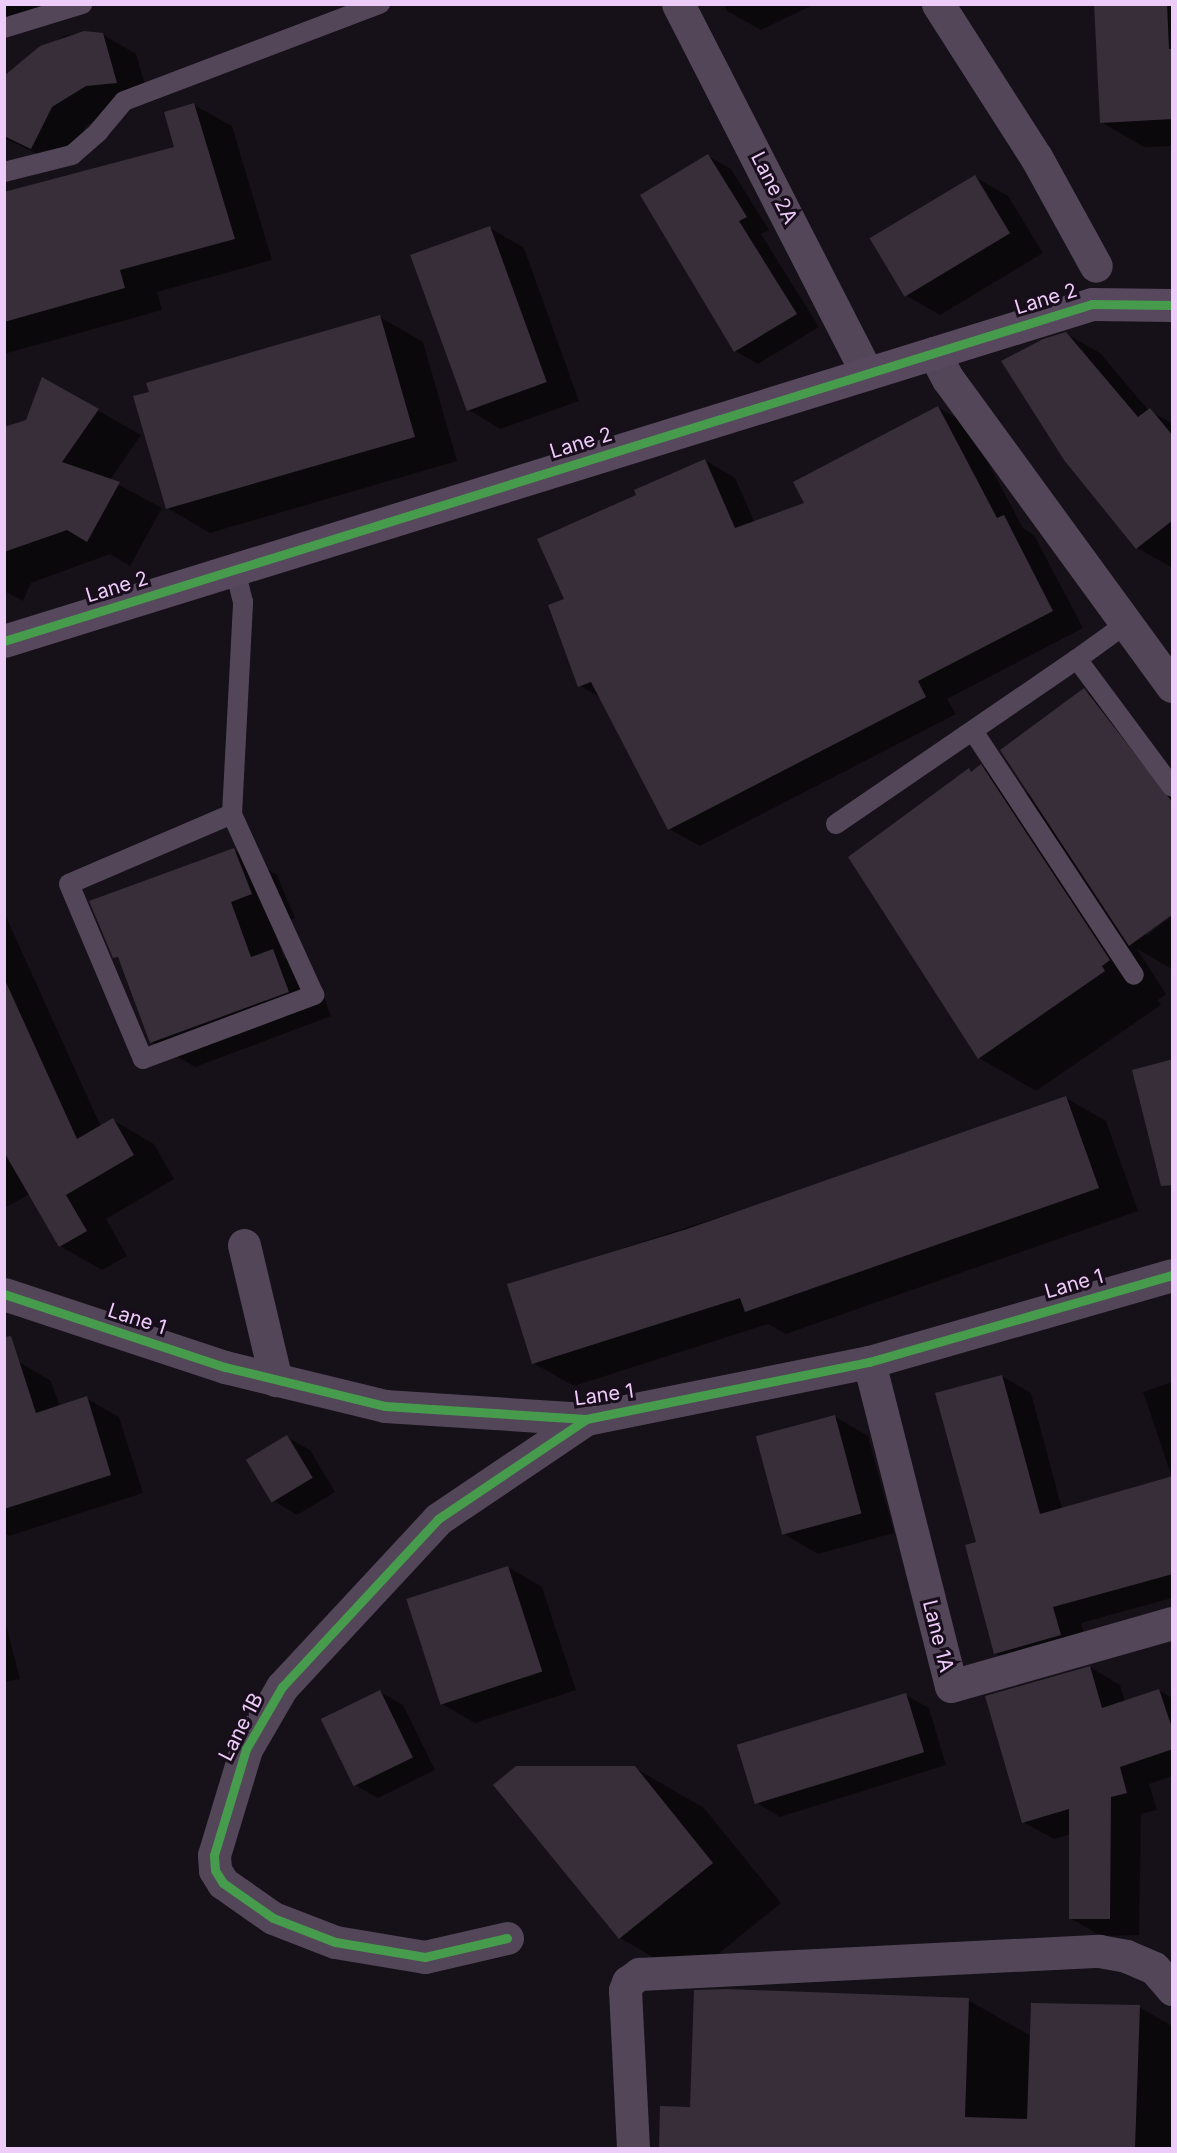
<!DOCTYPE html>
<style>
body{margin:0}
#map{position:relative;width:1177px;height:2153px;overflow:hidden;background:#161018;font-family:Inter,sans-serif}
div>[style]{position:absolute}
.shadow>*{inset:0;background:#0007}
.building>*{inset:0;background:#372e3a;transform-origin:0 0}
.lane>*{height:20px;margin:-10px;padding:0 10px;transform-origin:10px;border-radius:10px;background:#524658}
.street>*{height:33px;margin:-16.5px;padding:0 16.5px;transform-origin:16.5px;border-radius:16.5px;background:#524658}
.secondary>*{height:33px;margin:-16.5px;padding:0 16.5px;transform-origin:16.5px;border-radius:16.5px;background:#57485e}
.cycleway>*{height:9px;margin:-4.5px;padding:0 4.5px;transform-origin:4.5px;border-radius:4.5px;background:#469c4c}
span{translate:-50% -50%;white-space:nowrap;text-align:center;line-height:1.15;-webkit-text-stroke:6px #180d1b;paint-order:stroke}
.street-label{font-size:20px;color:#eeccfa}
.frame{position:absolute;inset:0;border:6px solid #eeccfa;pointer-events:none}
</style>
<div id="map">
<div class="shadow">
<div style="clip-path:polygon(4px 4px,74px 4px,4px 25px)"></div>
<div style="clip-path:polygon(724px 4px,815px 4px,761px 30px,727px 11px)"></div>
<div style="clip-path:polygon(1095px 4px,1172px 4px,1172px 146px,1144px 147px,1101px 122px)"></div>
<div style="clip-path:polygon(84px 32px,102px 34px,136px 54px,150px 102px,120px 105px,86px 126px,65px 167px,4px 138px,4px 83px,21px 62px,64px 36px)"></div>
<div style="clip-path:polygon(194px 105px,232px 126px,272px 260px,157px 292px,162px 310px,4px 354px,4px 194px,176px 148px)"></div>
<div style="clip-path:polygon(708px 156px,731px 169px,769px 230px,761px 234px,819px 327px,758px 364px,735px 351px)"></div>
<div style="clip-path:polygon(975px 177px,1008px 196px,1043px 253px,940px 315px,907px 296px)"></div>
<div style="clip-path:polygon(490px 228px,524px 248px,579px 401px,500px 429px,467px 409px)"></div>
<div style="clip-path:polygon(380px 317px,423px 342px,457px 461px,210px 533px,167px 508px)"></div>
<div style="clip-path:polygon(1065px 333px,1100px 353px,1149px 411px,1172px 423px,1171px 567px,1137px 548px)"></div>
<div style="clip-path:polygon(43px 379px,141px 435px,110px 480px,162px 508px,130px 566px,110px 554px,31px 583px,23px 601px,4px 591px,4px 428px,27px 422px)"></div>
<div style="clip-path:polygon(938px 407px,968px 425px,1023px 528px,1034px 535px,1083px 628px,947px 699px,956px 714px,700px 846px,669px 829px,602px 699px,579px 685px,566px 600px,638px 496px,705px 460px,735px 478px,755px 523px,806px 504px)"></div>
<div style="clip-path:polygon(1084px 690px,1127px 715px,1172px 775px,1172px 913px,1146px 932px,1146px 936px,1172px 916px,1172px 969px,1137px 949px,1166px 994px,1158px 1000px,1161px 1005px,1036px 1091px,979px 1058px,969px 770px,972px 772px,981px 766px,1032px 796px)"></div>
<div style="clip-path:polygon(234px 850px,277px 875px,295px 918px,273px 927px,284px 958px,316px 976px,331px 1016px,195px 1067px,152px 1042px,122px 961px,115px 957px)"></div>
<div style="clip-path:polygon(4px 912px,101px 1127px,113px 1120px,154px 1144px,174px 1179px,106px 1219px,127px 1256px,102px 1270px,60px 1246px,30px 1194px,4px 1208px)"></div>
<div style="clip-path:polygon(1066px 1098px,1106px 1121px,1138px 1211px,786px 1334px,768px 1324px,574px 1386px,533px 1363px,509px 1285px,781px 1197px)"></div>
<div style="clip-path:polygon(19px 1362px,51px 1381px,60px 1407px,86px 1398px,119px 1417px,143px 1493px,9px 1536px,4px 1533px,4px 1367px)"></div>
<div style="clip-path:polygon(1002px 1376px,1031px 1393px,1062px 1509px,1172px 1478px,1143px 1392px,1172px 1382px,1172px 1598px,1081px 1623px,1089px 1651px,1024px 1670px,995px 1653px,978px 1543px)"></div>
<div style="clip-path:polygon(834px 1416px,868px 1436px,894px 1533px,818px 1554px,784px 1534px)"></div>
<div style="clip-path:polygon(287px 1437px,310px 1450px,335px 1492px,297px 1515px,274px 1501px)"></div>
<div style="clip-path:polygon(508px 1567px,542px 1587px,576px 1690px,475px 1723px,442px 1704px)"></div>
<div style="clip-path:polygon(4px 1617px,20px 1679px,4px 1682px)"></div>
<div style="clip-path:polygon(1090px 1667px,1120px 1685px,1125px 1702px,1159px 1690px,1172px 1698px,1172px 1776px,1149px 1784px,1157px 1810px,1141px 1814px,1139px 1935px,1101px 1936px,1070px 1918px,1071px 1834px,1054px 1839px,1023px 1822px)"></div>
<div style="clip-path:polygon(380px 1692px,403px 1705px,435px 1770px,378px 1798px,355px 1785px)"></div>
<div style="clip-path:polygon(906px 1695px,929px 1708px,946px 1765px,780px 1817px,757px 1803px)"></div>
<div style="clip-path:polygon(635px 1768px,704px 1808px,781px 1903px,689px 1978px,620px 1938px)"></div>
<div style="clip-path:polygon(968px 2000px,1031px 2036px,1139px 2007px,1172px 2026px,1172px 2148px,660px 2148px,662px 2108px,691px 2109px)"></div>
</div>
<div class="building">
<div style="clip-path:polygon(1094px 4px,1167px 4px,1169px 49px,1173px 49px,1173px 119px,1100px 123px)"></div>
<div style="clip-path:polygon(84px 31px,103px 33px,117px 83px,86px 86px,52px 107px,31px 149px,4px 136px,4px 76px,40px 46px)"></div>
<div style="clip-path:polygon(194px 103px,235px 239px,120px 270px,125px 288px,4px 322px,4px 192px,174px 147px,164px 112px)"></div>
<div style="clip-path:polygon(708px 154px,747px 217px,739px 221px,797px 314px,734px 352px,640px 195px)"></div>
<div style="left:975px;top:175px;width:68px;height:123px;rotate:59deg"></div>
<div style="left:490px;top:226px;width:166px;height:85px;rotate:70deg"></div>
<div style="clip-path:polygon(380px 315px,415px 437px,166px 509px,133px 396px,149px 392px,146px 383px)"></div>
<div style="clip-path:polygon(1066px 332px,1138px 417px,1150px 408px,1173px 436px,1173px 520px,1136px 549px,1064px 460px,1001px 361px,1043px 339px)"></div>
<div style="clip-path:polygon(42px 377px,99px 409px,62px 462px,120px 482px,87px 542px,67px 530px,4px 552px,4px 427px,26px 420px)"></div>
<div style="clip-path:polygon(938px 406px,997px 518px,1004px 515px,1053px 611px,918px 681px,926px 697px,668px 830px,591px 682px,578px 687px,548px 605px,564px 599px,537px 539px,636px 495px,634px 490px,705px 459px,735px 528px,804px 503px,793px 482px)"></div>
<div style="clip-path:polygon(1084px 688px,1173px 803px,1173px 914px,1129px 946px,1000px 750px)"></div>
<div style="clip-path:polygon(981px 764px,1110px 960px,1102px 966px,1105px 971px,978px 1059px,848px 857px,969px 768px,971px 772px)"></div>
<div style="clip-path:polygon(234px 848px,252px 894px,231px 902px,251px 957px,273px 949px,289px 992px,150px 1043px,118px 957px,113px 958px,89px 901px)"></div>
<div style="clip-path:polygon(4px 978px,77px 1139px,113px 1118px,134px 1155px,66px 1195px,87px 1231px,59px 1247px,4px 1152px)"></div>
<div style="clip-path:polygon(1173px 1059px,1173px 1185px,1161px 1186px,1132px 1070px)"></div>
<div style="clip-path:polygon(1066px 1096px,1099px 1188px,745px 1312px,740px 1298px,532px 1364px,507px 1284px,687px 1229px)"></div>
<div style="clip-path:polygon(11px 1336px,36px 1413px,87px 1396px,111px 1475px,4px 1509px,4px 1337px)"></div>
<div style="clip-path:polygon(1002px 1375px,1040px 1514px,1173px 1476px,1173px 1574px,1053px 1607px,1061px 1635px,994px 1654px,965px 1545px,976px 1542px,935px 1393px)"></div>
<div style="left:835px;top:1415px;width:102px;height:82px;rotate:75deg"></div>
<div style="left:287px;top:1435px;width:50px;height:48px;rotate:59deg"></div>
<div style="left:508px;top:1566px;width:111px;height:107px;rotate:72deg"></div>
<div style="clip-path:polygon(1090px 1666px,1102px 1708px,1159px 1689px,1173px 1731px,1173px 1749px,1120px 1767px,1127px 1793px,1111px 1797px,1110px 1919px,1069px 1919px,1069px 1809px,1022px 1823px,985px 1696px)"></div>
<div style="left:380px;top:1690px;width:75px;height:66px;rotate:64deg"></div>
<div style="left:906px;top:1693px;width:62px;height:177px;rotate:73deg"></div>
<div style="clip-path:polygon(516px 1766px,635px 1766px,713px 1863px,619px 1939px,493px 1785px)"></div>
<div style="clip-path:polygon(727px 1989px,969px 1998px,965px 2117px,1027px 2119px,1031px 2003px,1140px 2005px,1135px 2148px,659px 2148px,660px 2106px,690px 2107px,694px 1990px)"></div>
</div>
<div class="lane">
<div style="left:4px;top:28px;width:82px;rotate:-17.1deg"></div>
<div style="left:4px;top:172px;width:70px;rotate:-14deg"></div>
<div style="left:72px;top:155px;width:35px;rotate:-41deg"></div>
<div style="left:98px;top:132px;width:40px;rotate:-50deg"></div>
<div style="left:124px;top:101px;width:274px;rotate:-20.8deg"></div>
<div style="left:1127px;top:623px;width:62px;rotate:144.2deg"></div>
<div style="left:1077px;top:659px;width:159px;rotate:53.4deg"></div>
<div style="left:973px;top:731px;width:292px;rotate:56.6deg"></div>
<div style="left:232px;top:814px;width:177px;rotate:156.8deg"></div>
<div style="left:69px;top:884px;width:190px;rotate:67.1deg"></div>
<div style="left:143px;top:1059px;width:183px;rotate:-20.5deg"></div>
<div style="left:314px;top:995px;width:199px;rotate:-114.4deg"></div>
<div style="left:232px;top:814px;width:212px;rotate:-87deg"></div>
<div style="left:243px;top:602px;width:34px;rotate:-104deg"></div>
<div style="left:836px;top:824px;width:292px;rotate:-34.4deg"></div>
</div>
<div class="street">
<div style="left:678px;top:4px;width:415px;rotate:62.9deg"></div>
<div style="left:938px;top:4px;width:182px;rotate:57.4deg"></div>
<div style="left:1036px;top:157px;width:124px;rotate:61.2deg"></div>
<div style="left:934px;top:353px;width:30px;rotate:62deg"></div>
<div style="left:948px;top:379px;width:380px;rotate:53.9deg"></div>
<div style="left:244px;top:1245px;width:139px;rotate:76.7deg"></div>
<div style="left:4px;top:1294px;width:233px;rotate:18.3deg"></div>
<div style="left:225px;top:1367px;width:165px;rotate:13.7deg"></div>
<div style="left:385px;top:1406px;width:201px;rotate:3.7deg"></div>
<div style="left:586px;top:1419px;width:289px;rotate:-11.4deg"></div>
<div style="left:869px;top:1362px;width:315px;rotate:-16deg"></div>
<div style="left:869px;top:1362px;width:334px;rotate:75.8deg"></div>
<div style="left:951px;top:1686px;width:230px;rotate:-15.9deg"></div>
<div style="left:507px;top:1938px;width:84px;rotate:167deg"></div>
<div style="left:425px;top:1957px;width:91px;rotate:-170.5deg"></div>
<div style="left:335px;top:1942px;width:66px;rotate:-158.8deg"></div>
<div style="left:273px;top:1918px;width:61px;rotate:-145deg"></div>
<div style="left:223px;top:1883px;width:15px;rotate:-122deg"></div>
<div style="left:215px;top:1870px;width:15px;rotate:-94deg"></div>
<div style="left:214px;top:1855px;width:111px;rotate:-73.2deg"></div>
<div style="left:246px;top:1749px;width:72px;rotate:-59.9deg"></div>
<div style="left:282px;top:1687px;width:229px;rotate:-47.1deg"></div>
<div style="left:438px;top:1519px;width:179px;rotate:-34deg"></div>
<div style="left:633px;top:2148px;width:158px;rotate:-92.9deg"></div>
<div style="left:625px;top:1990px;width:9px;rotate:-69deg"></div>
<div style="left:628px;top:1982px;width:14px;rotate:-36deg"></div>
<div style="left:639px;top:1974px;width:461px;rotate:-2.9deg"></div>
<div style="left:1099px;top:1951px;width:27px;rotate:10deg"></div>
<div style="left:1126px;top:1956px;width:30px;rotate:23deg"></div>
<div style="left:1154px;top:1968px;width:28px;rotate:49deg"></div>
</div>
<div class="secondary">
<div style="left:4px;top:641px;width:1139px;rotate:-17.21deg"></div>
<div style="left:1092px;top:304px;width:80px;rotate:0.7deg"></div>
</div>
<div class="cycleway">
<div style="left:4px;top:641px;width:1139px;rotate:-17.21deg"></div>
<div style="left:1092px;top:304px;width:80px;rotate:0.7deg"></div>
<div style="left:4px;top:1294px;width:233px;rotate:18.3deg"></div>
<div style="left:225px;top:1367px;width:165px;rotate:13.7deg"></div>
<div style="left:385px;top:1406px;width:201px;rotate:3.7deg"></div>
<div style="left:586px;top:1419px;width:289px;rotate:-11.4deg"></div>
<div style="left:869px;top:1362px;width:315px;rotate:-16deg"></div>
<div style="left:507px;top:1938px;width:84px;rotate:167deg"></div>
<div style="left:425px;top:1957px;width:91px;rotate:-170.5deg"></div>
<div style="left:335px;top:1942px;width:66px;rotate:-158.8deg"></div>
<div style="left:273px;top:1918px;width:61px;rotate:-145deg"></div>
<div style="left:223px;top:1883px;width:15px;rotate:-122deg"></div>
<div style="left:215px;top:1870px;width:15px;rotate:-94deg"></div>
<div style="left:214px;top:1855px;width:111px;rotate:-73.2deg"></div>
<div style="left:246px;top:1749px;width:72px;rotate:-59.9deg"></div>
<div style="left:282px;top:1687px;width:229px;rotate:-47.1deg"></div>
<div style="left:438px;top:1519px;width:179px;rotate:-34deg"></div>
</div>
<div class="street-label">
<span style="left:774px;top:188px;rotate:63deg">Lane 2A</span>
<span style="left:1046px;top:299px;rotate:-17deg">Lane 2</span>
<span style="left:581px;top:443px;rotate:-17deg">Lane 2</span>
<span style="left:117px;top:587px;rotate:-17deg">Lane 2</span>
<span style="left:1074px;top:1284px;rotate:-16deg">Lane 1</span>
<span style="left:137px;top:1319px;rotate:18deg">Lane 1</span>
<span style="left:604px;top:1395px;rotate:-8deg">Lane 1</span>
<span style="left:938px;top:1636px;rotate:76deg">Lane 1A</span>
<span style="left:241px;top:1727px;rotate:-63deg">Lane 1B</span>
</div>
<div class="frame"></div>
</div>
